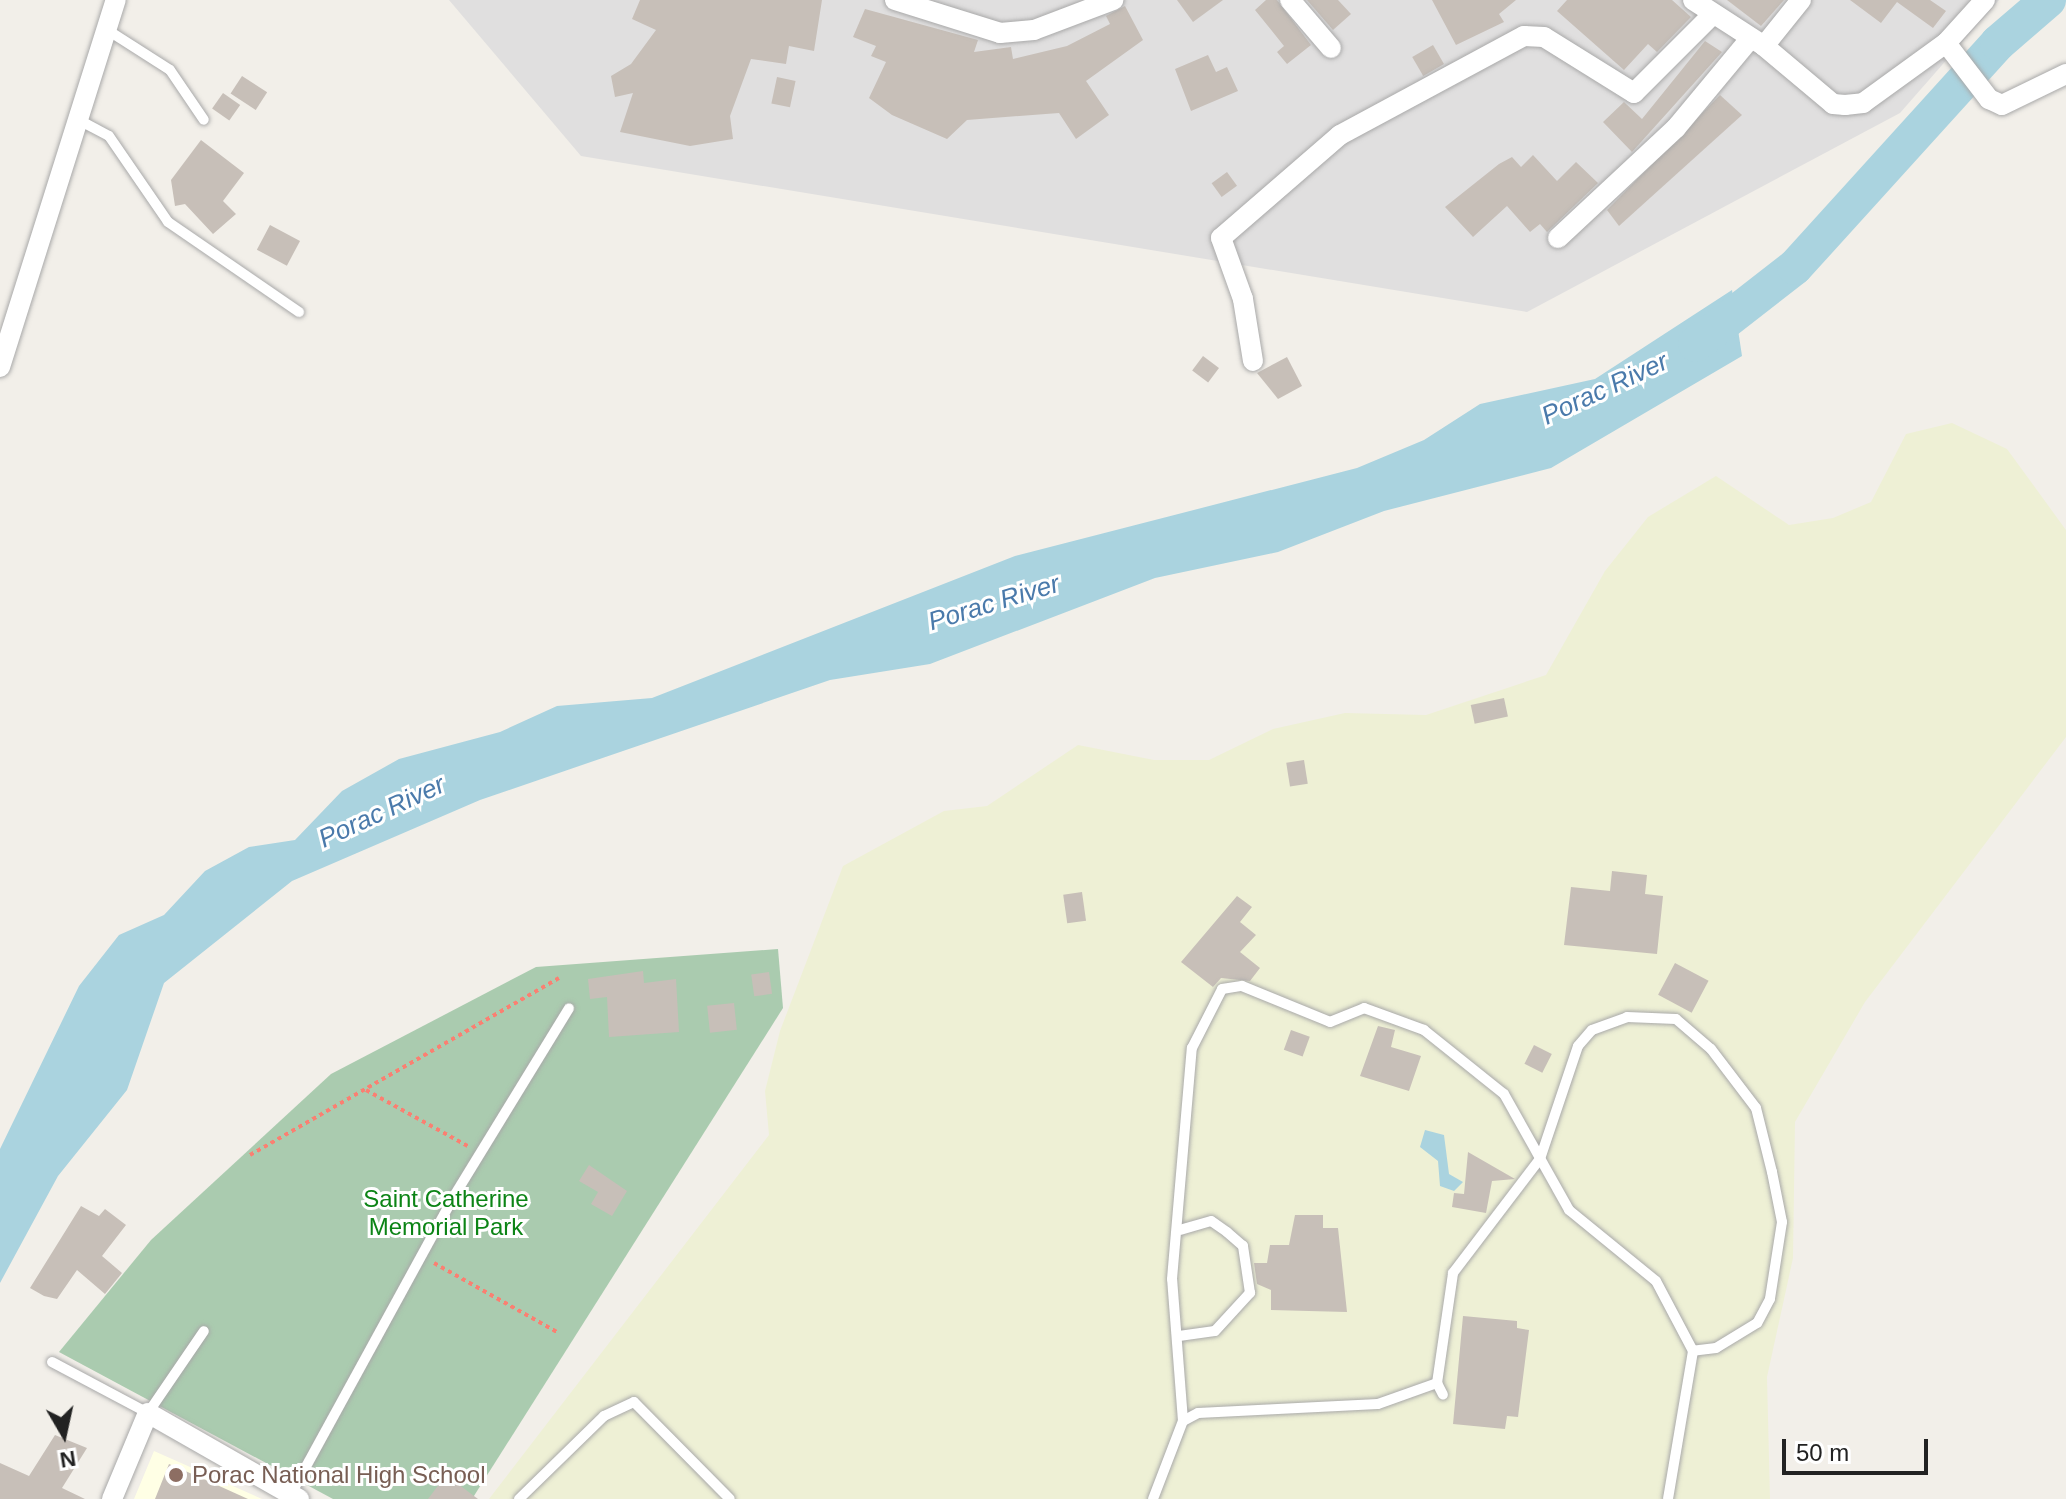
<!DOCTYPE html>
<style>
body{margin:0}
#map{position:relative;width:2066px;height:1499px;overflow:hidden;background:#f2efe9;font-family:Arial,sans-serif}
div>[style]{position:absolute}
.residential>*{inset:0;background:#e0dfdf}
.education>*{inset:0;background:#ffffe5}
.farmland>*{inset:0;background:#eef0d5}
.cemetery>*{inset:0;background:#aacbaf}
.water>*{inset:0;background:#aad3df}
.river>*{height:36px;margin:-18px;padding:0 18px;transform-origin:18px;border-radius:18px;background:#aad3df}
.building>*{inset:0;background:#c7bfb8;transform-origin:0 0}
.path>*{height:4px;margin-top:-2px;transform-origin:0;background:repeating-linear-gradient(90deg,#fa8072 0 4px,transparent 0 8px)}
.roads{filter:drop-shadow(0 0 2px #a9a9a9) drop-shadow(0 0 2px #a9a9a9)}
.lane>*{height:10px;margin:-5px;padding:0 5px;transform-origin:5px;border-radius:5px;background:#fff}
.street>*{height:20px;margin:-10px;padding:0 10px;transform-origin:10px;border-radius:10px;background:#fff}
.dots>*{width:22px;height:22px;translate:-50% -50%;box-sizing:border-box;border:4px solid #fff;border-radius:50%}
span{translate:-50% -50%;white-space:nowrap;text-align:center;line-height:1.15;-webkit-text-stroke:6px #fff;paint-order:stroke}
.park-label{font-size:24px;color:#0c8416}
.education-label{font-size:24px;color:#785e54}
.left{translate:0 -50%;text-align:left}
.water-label{font-size:26px;color:#4a7aab;font-style:italic}
.north{position:absolute;left:24px;top:1395px;width:80px;height:80px;-webkit-text-stroke:6px #fff;paint-order:stroke;rotate:171deg;font-size:22px;font-weight:700;line-height:32px;text-align:center;color:#222}
.north::after{content:'';display:block;margin:auto;width:28px;height:36px;background:#222;clip-path:polygon(50% 0,100% 100%,50% 72%,0 100%)}
.scale{position:absolute;left:1782px;top:1439px;width:146px;height:36px;box-sizing:border-box;border:4px solid #222;border-top:0;padding-left:10px;font-size:24px;line-height:28px;white-space:nowrap;color:#222;-webkit-text-stroke:6px #fff;paint-order:stroke}
</style>
<div id="map">
<div class="residential">
<div style="clip-path:polygon(449px 0,1999px 0,1900px 113px,1527px 312px,581px 156px)"></div>
</div>
<div class="education">
<div style="clip-path:polygon(154px 1451px,262px 1499px,134px 1499px)"></div>
</div>
<div class="farmland">
<div style="clip-path:polygon(1952px 423px,2007px 449px,2066px 530px,2066px 737px,1865px 1002px,1795px 1122px,1793px 1258px,1767px 1377px,1770px 1499px,489px 1499px,769px 1135px,765px 1091px,780px 1031px,843px 866px,944px 811px,987px 806px,1078px 745px,1154px 760px,1209px 760px,1273px 729px,1345px 713px,1426px 715px,1546px 675px,1605px 571px,1648px 517px,1716px 476px,1789px 525px,1833px 518px,1871px 502px,1906px 434px)"></div>
</div>
<div class="cemetery">
<div style="clip-path:polygon(778px 949px,783px 1008px,472px 1499px,333px 1499px,59px 1352px,151px 1240px,331px 1074px,536px 967px)"></div>
</div>
<div class="water">
<div style="clip-path:polygon(1732px 290px,1742px 356px,1551px 468px,1384px 511px,1278px 552px,1155px 578px,930px 664px,830px 680px,480px 800px,292px 881px,164px 983px,127px 1090px,58px 1176px,0 1283px,0 1149px,79px 986px,119px 935px,164px 915px,205px 871px,249px 847px,295px 840px,342px 791px,399px 759px,500px 732px,557px 706px,652px 698px,1015px 556px,1357px 468px,1424px 440px,1480px 404px,1595px 379px)"></div>
<div style="clip-path:polygon(1425px 1130px,1444px 1135px,1449px 1174px,1463px 1182px,1454px 1191px,1440px 1186px,1438px 1161px,1420px 1147px)"></div>
</div>
<div class="river">
<div style="left:1696px;top:344px;width:125px;rotate:-37.9deg"></div>
<div style="left:1795px;top:267px;width:302px;rotate:-47.8deg"></div>
<div style="left:1998px;top:43px;width:66px;rotate:-40.7deg"></div>
</div>
<div class="building">
<div style="clip-path:polygon(640px 0,822px 0,814px 51px,789px 46px,786px 64px,751px 59px,730px 116px,733px 139px,690px 146px,620px 132px,633px 93px,615px 97px,611px 76px,631px 64px,656px 30px,632px 19px)"></div>
<div style="clip-path:polygon(1177px 0,1223px 0,1193px 22px)"></div>
<div style="clip-path:polygon(1266px 0,1277px 0,1311px 45px,1287px 64px,1277px 52px,1284px 46px,1255px 10px)"></div>
<div style="clip-path:polygon(1307px 0,1338px 0,1351px 14px,1333px 30px)"></div>
<div style="clip-path:polygon(1432px 0,1516px 0,1499px 14px,1504px 22px,1456px 45px)"></div>
<div style="clip-path:polygon(1567px 0,1672px 0,1691px 17px,1657px 52px,1648px 44px,1624px 70px,1557px 11px)"></div>
<div style="clip-path:polygon(1727px 0,1784px 0,1761px 26px)"></div>
<div style="clip-path:polygon(1850px 0,1930px 0,1946px 11px,1933px 28px,1897px 2px,1881px 23px)"></div>
<div style="clip-path:polygon(1125px 6px,1143px 40px,1086px 81px,1109px 115px,1076px 139px,1059px 113px,967px 120px,947px 139px,892px 115px,869px 98px,886px 62px,871px 56px,876px 46px,853px 37px,865px 9px,978px 40px,974px 52px,1011px 47px,1013px 59px,1067px 46px,1110px 24px,1106px 16px)"></div>
<div style="clip-path:polygon(1705px 41px,1722px 52px,1632px 152px,1603px 122px,1624px 102px,1642px 119px)"></div>
<div style="left:1433px;top:45px;width:22px;height:24px;rotate:60deg"></div>
<div style="clip-path:polygon(1208px 55px,1216px 72px,1227px 67px,1238px 91px,1191px 111px,1175px 69px)"></div>
<div style="left:242px;top:76px;width:30px;height:21px;rotate:33deg"></div>
<div style="left:777px;top:77px;width:19px;height:27px;rotate:12deg"></div>
<div style="left:223px;top:93px;width:21px;height:19px;rotate:35deg"></div>
<div style="clip-path:polygon(1720px 95px,1742px 115px,1619px 226px,1607px 210px)"></div>
<div style="clip-path:polygon(201px 140px,244px 173px,223px 201px,236px 214px,213px 234px,185px 204px,175px 206px,171px 180px)"></div>
<div style="clip-path:polygon(1533px 155px,1557px 181px,1576px 162px,1598px 183px,1547px 232px,1540px 224px,1530px 232px,1507px 206px,1473px 237px,1445px 207px,1499px 164px,1512px 157px,1521px 167px)"></div>
<div style="left:1227px;top:172px;width:17px;height:19px;rotate:54deg"></div>
<div style="left:270px;top:225px;width:34px;height:28px;rotate:28deg"></div>
<div style="left:1203px;top:356px;width:20px;height:18px;rotate:37deg"></div>
<div style="clip-path:polygon(1287px 357px,1302px 386px,1278px 399px,1257px 373px)"></div>
<div style="left:1504px;top:698px;width:19px;height:34px;rotate:78deg"></div>
<div style="left:1304px;top:760px;width:24px;height:18px;rotate:81deg"></div>
<div style="clip-path:polygon(1612px 871px,1647px 875px,1645px 894px,1663px 896px,1657px 954px,1564px 945px,1571px 887px,1610px 891px)"></div>
<div style="left:1082px;top:892px;width:29px;height:19px;rotate:82deg"></div>
<div style="clip-path:polygon(1237px 896px,1252px 907px,1240px 922px,1256px 935px,1240px 952px,1260px 968px,1250px 981px,1221px 978px,1213px 987px,1181px 962px)"></div>
<div style="left:1675px;top:963px;width:38px;height:36px;rotate:28deg"></div>
<div style="clip-path:polygon(643px 971px,644px 983px,676px 979px,679px 1032px,609px 1037px,607px 997px,590px 999px,588px 979px)"></div>
<div style="left:769px;top:972px;width:22px;height:18px;rotate:82deg"></div>
<div style="left:734px;top:1003px;width:27px;height:27px;rotate:84deg"></div>
<div style="clip-path:polygon(1378px 1026px,1395px 1030px,1391px 1047px,1421px 1056px,1409px 1091px,1360px 1076px)"></div>
<div style="left:1291px;top:1030px;width:20px;height:21px;rotate:20deg"></div>
<div style="left:1534px;top:1045px;width:20px;height:21px;rotate:27deg"></div>
<div style="clip-path:polygon(1468px 1152px,1515px 1179px,1492px 1181px,1486px 1213px,1452px 1207px,1454px 1193px,1464px 1194px)"></div>
<div style="clip-path:polygon(589px 1165px,627px 1191px,612px 1216px,591px 1204px,598px 1192px,579px 1181px)"></div>
<div style="clip-path:polygon(81px 1206px,99px 1216px,105px 1209px,126px 1225px,102px 1256px,122px 1273px,105px 1294px,77px 1270px,57px 1299px,44px 1296px,30px 1288px)"></div>
<div style="clip-path:polygon(1295px 1215px,1323px 1215px,1323px 1228px,1338px 1228px,1347px 1312px,1271px 1310px,1271px 1290px,1257px 1284px,1254px 1263px,1267px 1263px,1270px 1245px,1289px 1245px)"></div>
<div style="clip-path:polygon(1463px 1316px,1517px 1321px,1517px 1328px,1529px 1330px,1518px 1417px,1507px 1416px,1505px 1429px,1453px 1424px)"></div>
<div style="clip-path:polygon(55px 1435px,87px 1448px,62px 1488px,85px 1499px,0 1499px,0 1463px,29px 1476px)"></div>
<div style="clip-path:polygon(169px 1464px,206px 1480px,248px 1499px,155px 1499px)"></div>
<div style="clip-path:polygon(446px 1475px,478px 1499px,428px 1499px)"></div>
</div>
<div class="path">
<div style="left:366px;top:1090px;width:116px;rotate:28.8deg"></div>
<div style="left:250px;top:1155px;width:356px;rotate:-29.8deg"></div>
<div style="left:434px;top:1263px;width:141px;rotate:29.3deg"></div>
</div>
<div class="roads">
<div class="lane">
<div style="left:109px;top:31px;width:72px;rotate:32.6deg"></div>
<div style="left:170px;top:70px;width:60px;rotate:55.8deg"></div>
<div style="left:77px;top:119px;width:36px;rotate:28deg"></div>
<div style="left:109px;top:136px;width:104px;rotate:55.5deg"></div>
<div style="left:168px;top:222px;width:159px;rotate:34.5deg"></div>
<div style="left:1179px;top:1336px;width:36px;rotate:-8deg"></div>
<div style="left:1215px;top:1331px;width:52px;rotate:-47.4deg"></div>
<div style="left:1250px;top:1293px;width:48px;rotate:-98.5deg"></div>
<div style="left:1243px;top:1246px;width:21px;rotate:-139deg"></div>
<div style="left:1227px;top:1232px;width:19px;rotate:-145deg"></div>
<div style="left:1211px;top:1221px;width:32px;rotate:164deg"></div>
<div style="left:52px;top:1362px;width:109px;rotate:28deg"></div>
<div style="left:148px;top:1413px;width:99px;rotate:-55.7deg"></div>
<div style="left:1437px;top:1383px;width:111px;rotate:-81.7deg"></div>
<div style="left:1453px;top:1273px;width:143px;rotate:-52.7deg"></div>
<div style="left:1540px;top:1159px;width:119px;rotate:-71.4deg"></div>
<div style="left:1578px;top:1046px;width:21px;rotate:-49deg"></div>
<div style="left:1592px;top:1030px;width:37px;rotate:-20deg"></div>
<div style="left:1627px;top:1017px;width:49px;rotate:2.3deg"></div>
<div style="left:1676px;top:1019px;width:46px;rotate:40.6deg"></div>
<div style="left:1711px;top:1049px;width:74px;rotate:52.7deg"></div>
<div style="left:1756px;top:1108px;width:66px;rotate:76deg"></div>
<div style="left:1772px;top:1172px;width:51px;rotate:78.7deg"></div>
<div style="left:1782px;top:1222px;width:78px;rotate:98.9deg"></div>
<div style="left:1770px;top:1299px;width:27px;rotate:118deg"></div>
<div style="left:1757px;top:1323px;width:48px;rotate:148.6deg"></div>
<div style="left:1716px;top:1348px;width:23px;rotate:173deg"></div>
<div style="left:1183px;top:1421px;width:17px;rotate:-28deg"></div>
<div style="left:1198px;top:1413px;width:180px;rotate:-2.9deg"></div>
<div style="left:1378px;top:1404px;width:63px;rotate:-19.6deg"></div>
<div style="left:1437px;top:1383px;width:13px;rotate:63deg"></div>
<div style="left:291px;top:1494px;width:340px;rotate:-61.3deg"></div>
<div style="left:454px;top:1196px;width:220px;rotate:-58.5deg"></div>
<div style="left:519px;top:1499px;width:119px;rotate:-44.3deg"></div>
<div style="left:604px;top:1416px;width:33px;rotate:-25deg"></div>
<div style="left:634px;top:1402px;width:136px;rotate:45.3deg"></div>
<div style="left:1153px;top:1499px;width:84px;rotate:-69deg"></div>
<div style="left:1183px;top:1421px;width:142px;rotate:-94.4deg"></div>
<div style="left:1172px;top:1279px;width:232px;rotate:-85.1deg"></div>
<div style="left:1192px;top:1048px;width:66px;rotate:-63deg"></div>
<div style="left:1222px;top:989px;width:20px;rotate:-9deg"></div>
<div style="left:1242px;top:986px;width:95px;rotate:22.2deg"></div>
<div style="left:1330px;top:1022px;width:37px;rotate:-22deg"></div>
<div style="left:1364px;top:1008px;width:64px;rotate:20.1deg"></div>
<div style="left:1424px;top:1030px;width:102px;rotate:38.7deg"></div>
<div style="left:1504px;top:1094px;width:133px;rotate:60.7deg"></div>
<div style="left:1569px;top:1210px;width:112px;rotate:39.2deg"></div>
<div style="left:1656px;top:1281px;width:79px;rotate:62.1deg"></div>
<div style="left:1693px;top:1351px;width:150px;rotate:99.6deg"></div>
</div>
<div class="street">
<div style="left:895px;top:0;width:110px;rotate:17.4deg"></div>
<div style="left:1000px;top:33px;width:34px;rotate:-5deg"></div>
<div style="left:1034px;top:30px;width:85px;rotate:-20.8deg"></div>
<div style="left:1290px;top:0;width:63px;rotate:49.5deg"></div>
<div style="left:1693px;top:0;width:85px;rotate:32.9deg"></div>
<div style="left:1764px;top:46px;width:90px;rotate:40deg"></div>
<div style="left:1833px;top:104px;width:12px;rotate:5deg"></div>
<div style="left:1845px;top:105px;width:18px;rotate:-6deg"></div>
<div style="left:1863px;top:103px;width:102px;rotate:-35.9deg"></div>
<div style="left:1946px;top:43px;width:58px;rotate:-47.8deg"></div>
<div style="left:1946px;top:43px;width:71px;rotate:52.5deg"></div>
<div style="left:1989px;top:99px;width:14px;rotate:25deg"></div>
<div style="left:2002px;top:105px;width:71px;rotate:-25.8deg"></div>
<div style="left:1764px;top:46px;width:59px;rotate:-51.2deg"></div>
<div style="left:1558px;top:238px;width:161px;rotate:-43deg"></div>
<div style="left:1676px;top:128px;width:114px;rotate:-50.3deg"></div>
<div style="left:1253px;top:361px;width:63px;rotate:-99.2deg"></div>
<div style="left:1243px;top:299px;width:65px;rotate:-109.8deg"></div>
<div style="left:1221px;top:238px;width:157px;rotate:-40.9deg"></div>
<div style="left:1340px;top:135px;width:209px;rotate:-28.3deg"></div>
<div style="left:1524px;top:36px;width:20px;rotate:3deg"></div>
<div style="left:1544px;top:37px;width:106px;rotate:31.9deg"></div>
<div style="left:1634px;top:93px;width:110px;rotate:-45deg"></div>
<div style="left:0;top:367px;width:385px;rotate:-72.5deg"></div>
<div style="left:112px;top:1499px;width:93px;rotate:-67.3deg"></div>
<div style="left:148px;top:1413px;width:174px;rotate:29.7deg"></div>
</div>
</div>
<div class="dots">
<div style="left:176px;top:1475px;background:#8d6e63"></div>
</div>
<div class="park-label">
<span style="left:446px;top:1213px">Saint Catherine<br>Memorial Park</span>
</div>
<div class="education-label">
<span class="left" style="left:192px;top:1475px">Porac National High School</span>
</div>
<div class="water-label">
<span style="left:1605px;top:389px;rotate:-25deg">Porac River</span>
<span style="left:994px;top:603px;rotate:-17deg">Porac River</span>
<span style="left:382px;top:812px;rotate:-25deg">Porac River</span>
</div>
<div class="north">N</div>
<div class="scale">50 m</div>
</div>
